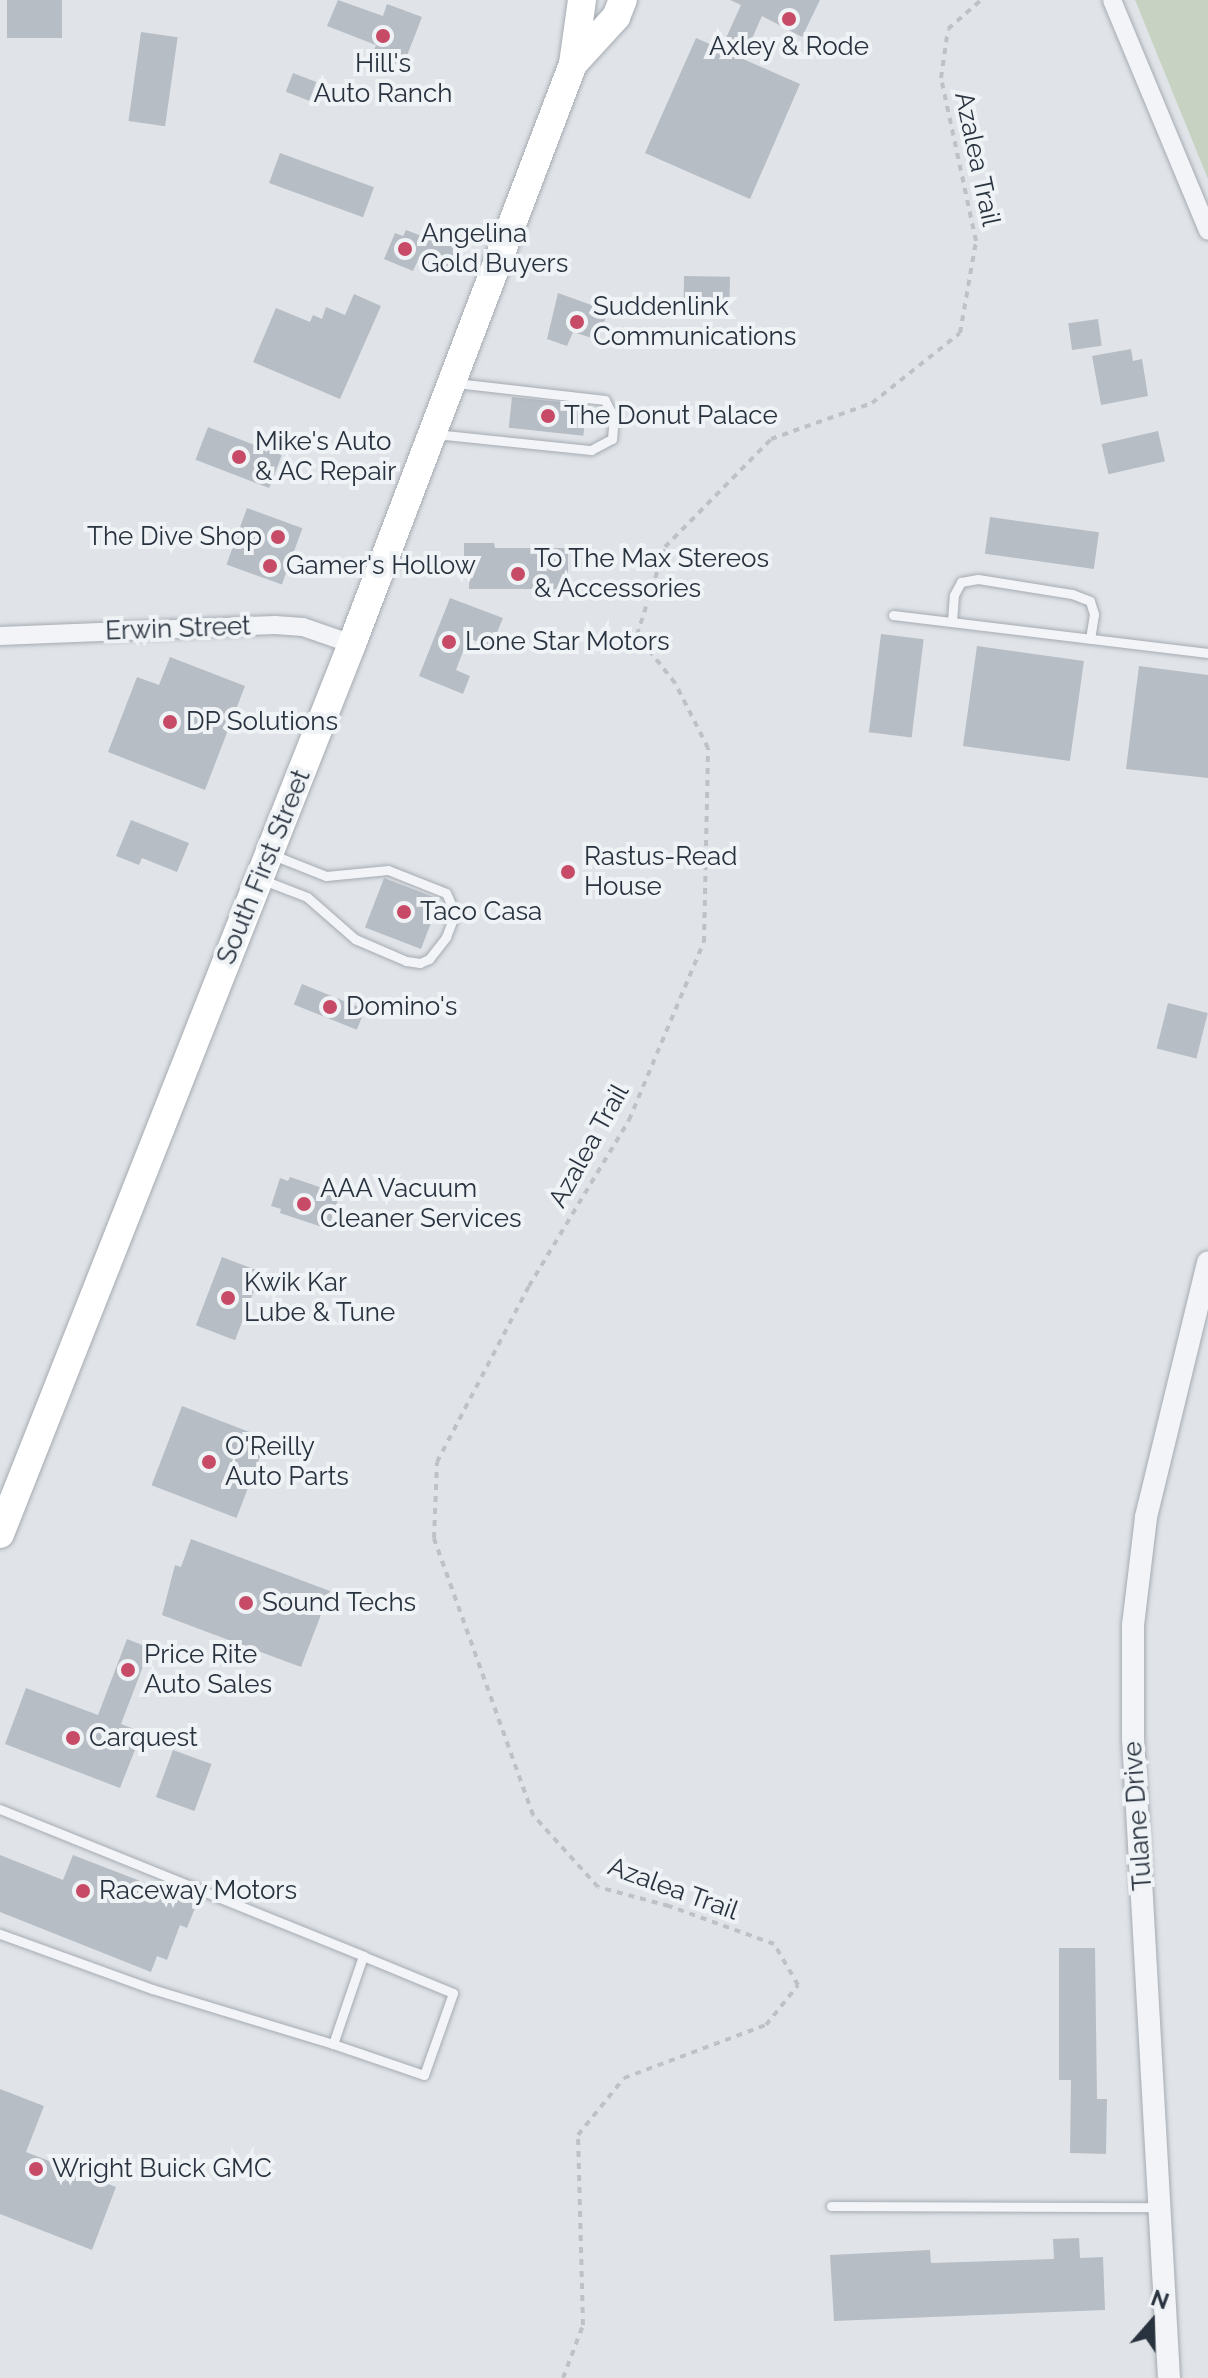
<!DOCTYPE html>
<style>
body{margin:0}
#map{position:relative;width:1208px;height:2378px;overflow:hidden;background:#e0e4e8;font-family:Raleway,sans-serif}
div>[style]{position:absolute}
.green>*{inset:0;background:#c7d2c2}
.building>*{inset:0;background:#b7bdc5;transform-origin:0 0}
.path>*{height:4px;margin-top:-2px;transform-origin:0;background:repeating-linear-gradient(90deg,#bec2c7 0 6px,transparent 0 12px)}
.roads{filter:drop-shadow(0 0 2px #a5abb2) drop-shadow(0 0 2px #a5abb2)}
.service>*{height:9px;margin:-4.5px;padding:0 4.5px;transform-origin:4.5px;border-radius:4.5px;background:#f3f4f7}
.minor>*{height:18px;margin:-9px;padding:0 9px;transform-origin:9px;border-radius:9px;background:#f3f4f7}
.tertiary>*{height:22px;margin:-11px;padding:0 11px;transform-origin:11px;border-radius:11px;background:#f3f4f7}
.primary>*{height:28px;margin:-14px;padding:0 14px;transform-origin:14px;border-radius:14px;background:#fff}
.dots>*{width:22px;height:22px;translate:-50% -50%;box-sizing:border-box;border:4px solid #eff3f6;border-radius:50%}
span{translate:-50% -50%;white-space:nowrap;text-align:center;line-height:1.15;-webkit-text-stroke:8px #eff3f6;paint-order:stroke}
.poi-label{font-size:26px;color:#29333f}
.left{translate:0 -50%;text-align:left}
.right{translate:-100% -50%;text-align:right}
.street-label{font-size:26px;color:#29333f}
.north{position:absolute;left:1112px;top:2282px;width:80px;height:80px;-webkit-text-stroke:6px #eff3f6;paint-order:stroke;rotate:20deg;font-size:22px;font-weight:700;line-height:32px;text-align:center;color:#29333f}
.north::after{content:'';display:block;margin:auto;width:28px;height:36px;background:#29333f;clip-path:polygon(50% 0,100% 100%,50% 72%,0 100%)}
</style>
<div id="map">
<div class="green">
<div style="clip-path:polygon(1135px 0,1208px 0,1208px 179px)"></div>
</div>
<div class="building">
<div style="left:7px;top:0;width:55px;height:38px"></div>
<div style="clip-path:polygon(338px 0,383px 16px,387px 4px,422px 17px,403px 66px,372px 55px,376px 45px,327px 26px)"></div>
<div style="clip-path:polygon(730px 0,820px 0,802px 37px,762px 16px,743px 59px,800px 84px,750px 199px,645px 153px,696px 38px,721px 49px,741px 5px)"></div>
<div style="left:141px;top:32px;width:37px;height:90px;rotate:8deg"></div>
<div style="left:293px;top:73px;width:25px;height:20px;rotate:21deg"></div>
<div style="left:280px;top:153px;width:100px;height:32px;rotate:20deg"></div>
<div style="clip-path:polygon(406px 230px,432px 240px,435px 233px,459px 242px,447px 272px,418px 260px,413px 271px,384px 259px,395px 233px,403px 236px)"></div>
<div style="left:684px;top:276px;width:46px;height:25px;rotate:1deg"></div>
<div style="clip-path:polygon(558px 293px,608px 311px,598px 340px,573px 332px,567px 346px,547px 339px)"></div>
<div style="clip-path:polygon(354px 294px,381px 306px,340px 399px,253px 362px,276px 308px,310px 322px,313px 315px,322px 319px,326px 307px,345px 315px)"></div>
<div style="left:1098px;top:319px;width:27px;height:30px;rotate:82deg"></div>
<div style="clip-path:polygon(1131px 349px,1133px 361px,1142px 359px,1148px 396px,1101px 405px,1092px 356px)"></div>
<div style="left:512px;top:397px;width:75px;height:31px;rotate:6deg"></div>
<div style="left:208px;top:427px;width:79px;height:35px;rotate:21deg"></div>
<div style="left:1158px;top:431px;width:31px;height:58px;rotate:77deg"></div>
<div style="left:247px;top:508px;width:59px;height:60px;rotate:20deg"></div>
<div style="left:990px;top:517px;width:110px;height:37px;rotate:8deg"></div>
<div style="clip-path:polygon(464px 543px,494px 543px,495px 548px,568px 548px,568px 589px,469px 589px,469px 560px,464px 560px)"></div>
<div style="clip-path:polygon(450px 598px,503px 618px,491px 647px,468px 638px,456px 670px,470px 676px,463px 694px,419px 676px)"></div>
<div style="left:881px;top:634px;width:43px;height:99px;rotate:7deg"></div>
<div style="left:977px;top:646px;width:108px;height:101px;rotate:8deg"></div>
<div style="clip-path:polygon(170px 657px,245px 686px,205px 790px,108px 752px,137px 677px,159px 685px)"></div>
<div style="clip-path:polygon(1139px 666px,1208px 675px,1208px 778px,1126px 769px)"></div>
<div style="clip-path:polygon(131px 820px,189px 843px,177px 872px,142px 858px,139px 865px,116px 856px)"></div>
<div style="left:384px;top:878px;width:60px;height:53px;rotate:21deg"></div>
<div style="left:302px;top:984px;width:68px;height:22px;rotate:22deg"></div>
<div style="left:1168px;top:1003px;width:41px;height:47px;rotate:14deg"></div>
<div style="clip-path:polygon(290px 1177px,340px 1194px,328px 1229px,280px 1213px,281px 1209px,271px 1206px,280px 1178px,288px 1181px)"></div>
<div style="left:222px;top:1257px;width:42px;height:73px;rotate:21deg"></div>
<div style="left:182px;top:1406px;width:91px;height:85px;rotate:21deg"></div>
<div style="clip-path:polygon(191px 1539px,330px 1591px,301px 1667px,162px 1615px,175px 1565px,181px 1567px)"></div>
<div style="clip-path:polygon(127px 1639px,150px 1648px,121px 1724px,142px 1732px,120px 1788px,5px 1744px,26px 1688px,98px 1715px)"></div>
<div style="left:173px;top:1750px;width:41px;height:50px;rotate:20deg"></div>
<div style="clip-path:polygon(0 1855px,63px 1880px,73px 1855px,197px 1903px,187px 1928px,180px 1925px,167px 1960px,157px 1956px,151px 1972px,0 1912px)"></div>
<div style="clip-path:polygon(1059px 1948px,1095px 1948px,1097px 2099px,1107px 2099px,1106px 2154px,1070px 2153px,1071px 2080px,1059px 2080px)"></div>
<div style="clip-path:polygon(0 2089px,44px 2106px,26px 2152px,116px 2187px,92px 2250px,0 2214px)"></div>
<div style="clip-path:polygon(1079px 2238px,1080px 2258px,1103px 2257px,1105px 2310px,834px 2321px,830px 2255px,930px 2250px,931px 2263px,1054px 2259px,1053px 2239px)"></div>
</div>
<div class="path">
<div style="left:563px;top:2378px;width:57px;rotate:-69.3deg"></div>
<div style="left:583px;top:2325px;width:190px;rotate:-91.5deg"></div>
<div style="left:578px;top:2135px;width:73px;rotate:-51.1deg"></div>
<div style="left:624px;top:2078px;width:152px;rotate:-20.5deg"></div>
<div style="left:766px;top:2025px;width:51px;rotate:-51.3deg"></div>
<div style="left:798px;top:1985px;width:48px;rotate:-120.3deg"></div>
<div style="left:774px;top:1944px;width:112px;rotate:-160.1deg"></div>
<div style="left:669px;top:1906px;width:73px;rotate:-165deg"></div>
<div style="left:598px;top:1887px;width:97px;rotate:-132.1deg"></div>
<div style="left:533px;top:1815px;width:294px;rotate:-109.7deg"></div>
<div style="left:434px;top:1538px;width:76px;rotate:-87.7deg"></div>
<div style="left:437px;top:1462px;width:199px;rotate:-62.4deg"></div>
<div style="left:529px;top:1286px;width:194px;rotate:-58.9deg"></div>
<div style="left:629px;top:1120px;width:193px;rotate:-67.2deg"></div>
<div style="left:704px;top:942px;width:194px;rotate:-88.8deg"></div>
<div style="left:708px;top:748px;width:73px;rotate:-116.9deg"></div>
<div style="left:675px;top:683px;width:61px;rotate:-128.4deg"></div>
<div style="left:637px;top:635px;width:92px;rotate:-72.3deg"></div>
<div style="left:665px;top:547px;width:151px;rotate:-45.5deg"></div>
<div style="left:771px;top:439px;width:107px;rotate:-19.6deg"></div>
<div style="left:872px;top:403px;width:112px;rotate:-38.5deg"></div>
<div style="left:960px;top:333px;width:93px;rotate:-80.1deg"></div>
<div style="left:976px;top:241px;width:167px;rotate:-102.1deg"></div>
<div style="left:941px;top:78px;width:49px;rotate:-81.9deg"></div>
<div style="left:948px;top:29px;width:44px;rotate:-41.3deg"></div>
</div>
<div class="roads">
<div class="service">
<div style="left:435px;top:434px;width:157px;rotate:5.9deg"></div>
<div style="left:591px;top:450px;width:24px;rotate:-28deg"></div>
<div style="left:612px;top:439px;width:21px;rotate:-85deg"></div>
<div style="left:614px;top:418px;width:20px;rotate:-117deg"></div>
<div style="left:605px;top:400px;width:150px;rotate:-173.5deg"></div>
<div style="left:893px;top:615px;width:317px;rotate:6.9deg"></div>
<div style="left:952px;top:622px;width:27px;rotate:-86deg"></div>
<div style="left:954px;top:595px;width:15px;rotate:-62deg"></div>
<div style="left:961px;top:582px;width:17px;rotate:-10deg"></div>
<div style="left:978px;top:579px;width:95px;rotate:9.1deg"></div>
<div style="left:1072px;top:594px;width:19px;rotate:21deg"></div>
<div style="left:1090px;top:601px;width:14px;rotate:73deg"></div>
<div style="left:1094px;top:614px;width:25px;rotate:99deg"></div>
<div style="left:263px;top:880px;width:47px;rotate:21.1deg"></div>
<div style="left:307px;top:897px;width:64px;rotate:41.2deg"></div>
<div style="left:355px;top:939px;width:56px;rotate:23.3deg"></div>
<div style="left:406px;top:961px;width:14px;rotate:8deg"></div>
<div style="left:420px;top:963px;width:10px;rotate:-24deg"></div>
<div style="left:429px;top:959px;width:28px;rotate:-52deg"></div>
<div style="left:446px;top:937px;width:26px;rotate:-69deg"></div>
<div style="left:455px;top:913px;width:22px;rotate:-114deg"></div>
<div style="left:446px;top:893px;width:62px;rotate:-158.4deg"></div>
<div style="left:388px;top:870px;width:62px;rotate:174.5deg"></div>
<div style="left:326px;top:876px;width:57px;rotate:-158.4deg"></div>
<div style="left:0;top:1809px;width:392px;rotate:22deg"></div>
<div style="left:363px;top:1956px;width:93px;rotate:108.8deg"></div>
<div style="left:333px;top:2044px;width:189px;rotate:-163.1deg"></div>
<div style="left:152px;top:1989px;width:162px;rotate:-160.1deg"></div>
<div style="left:333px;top:2044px;width:96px;rotate:18.8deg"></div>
<div style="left:424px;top:2075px;width:87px;rotate:-70.5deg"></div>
<div style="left:453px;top:1993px;width:97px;rotate:-157.7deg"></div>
<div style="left:831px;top:2206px;width:327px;rotate:0.2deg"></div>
</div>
<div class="minor">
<div style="left:1112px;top:0;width:250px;rotate:67.4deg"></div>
<div style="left:0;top:636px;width:275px;rotate:-2.3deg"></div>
<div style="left:275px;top:625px;width:28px;rotate:4deg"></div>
<div style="left:303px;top:627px;width:52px;rotate:19.1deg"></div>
</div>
<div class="tertiary">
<div style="left:1169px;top:2378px;width:640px;rotate:-93.22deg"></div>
<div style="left:1133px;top:1739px;width:114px;rotate:-90deg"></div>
<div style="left:1133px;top:1625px;width:109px;rotate:-83.1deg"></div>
<div style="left:1146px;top:1517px;width:262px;rotate:-76.3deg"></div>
</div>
<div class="primary">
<div style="left:573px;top:64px;width:64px;rotate:-47.5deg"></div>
<div style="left:616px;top:17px;width:18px;rotate:-68deg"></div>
<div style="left:0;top:1534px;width:957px;rotate:-68.42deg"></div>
<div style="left:352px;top:644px;width:621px;rotate:-69.14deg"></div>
<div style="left:573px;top:64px;width:65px;rotate:-82deg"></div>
</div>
</div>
<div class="dots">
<div style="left:789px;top:19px;background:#c74b66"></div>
<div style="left:383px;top:36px;background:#c74b66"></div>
<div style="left:405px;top:249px;background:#c74b66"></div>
<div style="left:577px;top:322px;background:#c74b66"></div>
<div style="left:548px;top:416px;background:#c74b66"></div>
<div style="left:239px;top:457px;background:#c74b66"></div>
<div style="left:278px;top:537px;background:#c74b66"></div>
<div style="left:270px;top:566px;background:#c74b66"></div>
<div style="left:518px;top:574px;background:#c74b66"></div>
<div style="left:449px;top:642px;background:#c74b66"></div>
<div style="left:170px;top:722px;background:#c74b66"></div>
<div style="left:568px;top:872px;background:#c74b66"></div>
<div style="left:404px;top:912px;background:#c74b66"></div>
<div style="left:330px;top:1007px;background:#c74b66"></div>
<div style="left:304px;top:1204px;background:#c74b66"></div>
<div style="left:228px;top:1298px;background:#c74b66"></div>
<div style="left:209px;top:1462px;background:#c74b66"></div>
<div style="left:246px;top:1603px;background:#c74b66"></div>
<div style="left:128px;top:1670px;background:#c74b66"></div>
<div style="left:73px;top:1738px;background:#c74b66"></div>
<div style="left:83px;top:1891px;background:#c74b66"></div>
<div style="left:36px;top:2169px;background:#c74b66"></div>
</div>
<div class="poi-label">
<span style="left:789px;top:47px">Axley &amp; Rode</span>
<span style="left:383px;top:79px">Hill's<br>Auto Ranch</span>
<span class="left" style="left:421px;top:249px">Angelina<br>Gold Buyers</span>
<span class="left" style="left:593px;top:322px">Suddenlink<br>Communications</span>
<span class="left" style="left:564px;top:416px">The Donut Palace</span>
<span class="left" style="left:255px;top:457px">Mike's Auto<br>&amp; AC Repair</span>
<span class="right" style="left:262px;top:537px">The Dive Shop</span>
<span class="left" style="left:534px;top:574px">To The Max Stereos<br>&amp; Accessories</span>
<span class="left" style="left:286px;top:566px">Gamer's Hollow</span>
<span class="left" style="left:465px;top:642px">Lone Star Motors</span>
<span class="left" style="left:186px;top:722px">DP Solutions</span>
<span class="left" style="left:584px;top:872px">Rastus-Read<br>House</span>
<span class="left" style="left:420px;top:912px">Taco Casa</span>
<span class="left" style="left:346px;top:1007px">Domino's</span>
<span class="left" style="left:320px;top:1204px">AAA Vacuum<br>Cleaner Services</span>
<span class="left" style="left:244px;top:1298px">Kwik Kar<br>Lube &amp; Tune</span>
<span class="left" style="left:225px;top:1462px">O'Reilly<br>Auto Parts</span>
<span class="left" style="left:262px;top:1603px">Sound Techs</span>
<span class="left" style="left:144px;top:1670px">Price Rite<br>Auto Sales</span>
<span class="left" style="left:89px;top:1738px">Carquest</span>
<span class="left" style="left:99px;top:1891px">Raceway Motors</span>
<span class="left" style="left:52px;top:2169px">Wright Buick GMC</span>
</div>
<div class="street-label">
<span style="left:977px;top:159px;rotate:78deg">Azalea Trail</span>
<span style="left:178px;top:629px;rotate:-2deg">Erwin Street</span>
<span style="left:264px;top:867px;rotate:-68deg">South First Street</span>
<span style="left:589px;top:1146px;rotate:-61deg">Azalea Trail</span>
<span style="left:1138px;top:1816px;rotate:-94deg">Tulane Drive</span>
<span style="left:673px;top:1889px;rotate:20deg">Azalea Trail</span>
</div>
<div class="north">N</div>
</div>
